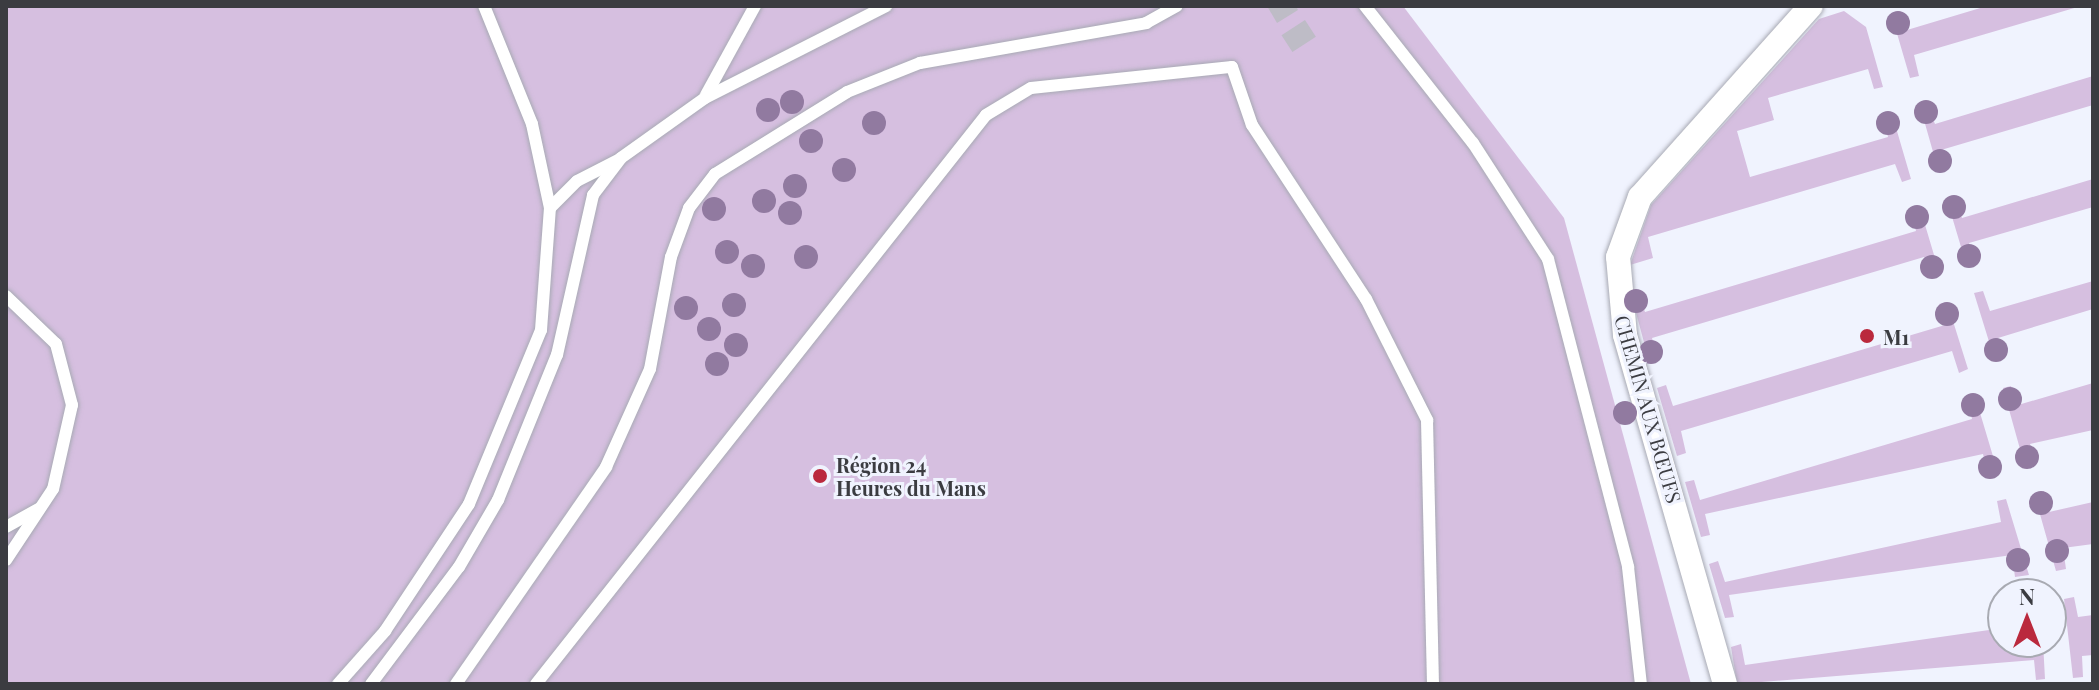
<!DOCTYPE html>
<meta charset="utf-8">
<style>
body{margin:0}
#map{position:relative;width:2099px;height:690px;overflow:hidden;background:#f0f3fe;font-family:"Playfair Display",serif}
div>[style]{position:absolute}
.green>*{inset:0;background:#d6bfe0}
.building>*{inset:0;background:#bebcc6;transform-origin:0 0}
.roads{filter:drop-shadow(0 0 2px #a8aab4) drop-shadow(0 0 2px #a8aab4)}
.service>*{height:12px;margin:-6px;padding:0 6px;transform-origin:6px;border-radius:6px;background:#fff}
.minor>*{height:24px;margin:-12px;padding:0 12px;transform-origin:12px;border-radius:12px;background:#fff}
.trees>*{width:24px;height:24px;margin:-12px;border-radius:50%;background:#917aa0}
.dots>*{width:22px;height:22px;translate:-50% -50%;box-sizing:border-box;border:4px solid #f0f3fe;border-radius:50%}
span{translate:-50% -50%;white-space:nowrap;text-align:center;line-height:1.15;-webkit-text-stroke:6px #f0f3fe;paint-order:stroke}
.poi-label{font-size:20px;color:#3b3c41;font-weight:700}
.left{translate:0 -50%;text-align:left}
.street-label{font-size:20px;color:#3b3c41}
.frame{position:absolute;inset:0;border:8px solid #3b3c41;pointer-events:none}
.north{position:absolute;left:1987px;top:578px;width:80px;height:80px;box-sizing:border-box;background:#f0f3fe;border:2px solid #a8aab2;border-radius:50%;rotate:0deg;font-size:22px;font-weight:700;line-height:32px;text-align:center;color:#3b3c41}
.north::after{content:'';display:block;margin:auto;width:28px;height:36px;background:#ba293d;clip-path:polygon(50% 0,100% 100%,50% 72%,0 100%)}
</style>
<div id="map">
<div class="green">
<div style="clip-path:polygon(6px 6px,1403px 6px,1564px 218px,1691px 684px,6px 684px)"></div>
<div style="clip-path:polygon(1987px 6px,2081px 6px,1914px 55px,1919px 76px,1910px 78px,1891px 13px,1900px 11px,1907px 30px)"></div>
<div style="clip-path:polygon(1844px 11px,1866px 27px,1883px 87px,1874px 89px,1868px 69px,1768px 98px,1774px 120px,1737px 131px,1750px 177px,1888px 137px,1883px 116px,1892px 114px,1911px 179px,1902px 182px,1895px 164px,1648px 237px,1653px 258px,1630px 265px,1651px 205px,1819px 19px)"></div>
<div style="clip-path:polygon(2093px 76px,2093px 105px,1941px 150px,1946px 171px,1939px 173px,1920px 106px,1927px 104px,1935px 124px)"></div>
<div style="clip-path:polygon(2093px 179px,2093px 207px,1969px 243px,1975px 264px,1967px 267px,1947px 200px,1955px 198px,1962px 218px)"></div>
<div style="clip-path:polygon(1920px 208px,1940px 275px,1931px 278px,1924px 257px,1652px 338px,1658px 359px,1649px 361px,1631px 294px,1638px 292px,1645px 312px,1916px 231px,1911px 211px)"></div>
<div style="clip-path:polygon(2093px 281px,2093px 309px,1998px 338px,2004px 358px,1995px 361px,1974px 293px,1983px 291px,1990px 311px)"></div>
<div style="clip-path:polygon(1947px 302px,1968px 369px,1959px 373px,1952px 351px,1681px 431px,1686px 453px,1677px 456px,1657px 388px,1666px 385px,1673px 406px,1945px 325px,1939px 304px)"></div>
<div style="clip-path:polygon(2093px 383px,2093px 430px,2030px 444px,2035px 464px,2025px 467px,2003px 388px,2011px 386px,2018px 405px)"></div>
<div style="clip-path:polygon(1975px 396px,1998px 473px,1988px 475px,1983px 454px,1705px 514px,1710px 535px,1701px 537px,1685px 482px,1694px 480px,1700px 500px,1972px 419px,1967px 398px)"></div>
<div style="clip-path:polygon(2044px 491px,2049px 512px,2093px 502px,2093px 544px,2063px 548px,2066px 569px,2056px 571px,2034px 493px)"></div>
<div style="clip-path:polygon(2006px 499px,2029px 575px,2015px 577px,2012px 555px,1729px 595px,1734px 617px,1725px 618px,1709px 564px,1718px 561px,1725px 582px,2001px 522px,1997px 501px)"></div>
<div style="clip-path:polygon(2074px 597px,2078px 617px,2093px 615px,2093px 655px,2082px 656px,2083px 677px,2073px 678px,2064px 599px)"></div>
<div style="clip-path:polygon(2003px 628px,2003px 642px,2043px 642px,2045px 679px,2036px 680px,2034px 660px,1737px 684px,1731px 647px,1741px 644px,1745px 665px)"></div>
</div>
<div class="building">
<div style="clip-path:polygon(1267px 6px,1296px 6px,1298px 10px,1277px 23px)"></div>
<div style="left:1305px;top:20px;width:20px;height:28px;rotate:57deg"></div>
</div>
<div class="roads">
<div class="service">
<div style="left:1365px;top:6px;width:174px;rotate:51.8deg"></div>
<div style="left:1473px;top:143px;width:138px;rotate:57.1deg"></div>
<div style="left:1548px;top:259px;width:318px;rotate:75.4deg"></div>
<div style="left:1628px;top:567px;width:118px;rotate:83.7deg"></div>
<div style="left:706px;top:95px;width:102px;rotate:-61.2deg"></div>
<div style="left:550px;top:208px;width:38px;rotate:-45deg"></div>
<div style="left:577px;top:181px;width:46px;rotate:-27.1deg"></div>
<div style="left:6px;top:296px;width:69px;rotate:43.8deg"></div>
<div style="left:56px;top:344px;width:63px;rotate:75.3deg"></div>
<div style="left:72px;top:405px;width:86px;rotate:102.7deg"></div>
<div style="left:53px;top:489px;width:85px;rotate:123.5deg"></div>
<div style="left:6px;top:527px;width:37px;rotate:-29deg"></div>
<div style="left:338px;top:684px;width:71px;rotate:-48.4deg"></div>
<div style="left:385px;top:631px;width:152px;rotate:-56.5deg"></div>
<div style="left:469px;top:504px;width:188px;rotate:-67.5deg"></div>
<div style="left:541px;top:330px;width:122px;rotate:-85.8deg"></div>
<div style="left:550px;top:208px;width:86px;rotate:-102.1deg"></div>
<div style="left:532px;top:124px;width:127px;rotate:-112.1deg"></div>
<div style="left:371px;top:684px;width:146px;rotate:-53.1deg"></div>
<div style="left:459px;top:567px;width:78px;rotate:-59.8deg"></div>
<div style="left:498px;top:500px;width:157px;rotate:-67.9deg"></div>
<div style="left:557px;top:355px;width:164px;rotate:-77.3deg"></div>
<div style="left:593px;top:195px;width:46px;rotate:-52.9deg"></div>
<div style="left:621px;top:158px;width:103px;rotate:-35.5deg"></div>
<div style="left:705px;top:98px;width:203px;rotate:-26.9deg"></div>
<div style="left:456px;top:684px;width:264px;rotate:-55.3deg"></div>
<div style="left:606px;top:467px;width:107px;rotate:-65.8deg"></div>
<div style="left:650px;top:369px;width:114px;rotate:-79.4deg"></div>
<div style="left:671px;top:257px;width:52px;rotate:-69.8deg"></div>
<div style="left:689px;top:208px;width:43px;rotate:-52.6deg"></div>
<div style="left:715px;top:174px;width:155px;rotate:-31.8deg"></div>
<div style="left:847px;top:92px;width:79px;rotate:-21.7deg"></div>
<div style="left:920px;top:63px;width:230px;rotate:-10deg"></div>
<div style="left:1146px;top:23px;width:35px;rotate:-29deg"></div>
<div style="left:536px;top:684px;width:725px;rotate:-51.66deg"></div>
<div style="left:986px;top:115px;width:52px;rotate:-31deg"></div>
<div style="left:1031px;top:88px;width:202px;rotate:-6deg"></div>
<div style="left:1232px;top:67px;width:61px;rotate:71deg"></div>
<div style="left:1252px;top:125px;width:208px;rotate:56.8deg"></div>
<div style="left:1366px;top:299px;width:136px;rotate:63.2deg"></div>
<div style="left:1427px;top:420px;width:264px;rotate:88.7deg"></div>
</div>
<div class="minor">
<div style="left:1725px;top:684px;width:363px;rotate:-106deg"></div>
<div style="left:1625px;top:335px;width:78px;rotate:-95.1deg"></div>
<div style="left:1618px;top:257px;width:64px;rotate:-69.9deg"></div>
<div style="left:1640px;top:197px;width:256px;rotate:-48.2deg"></div>
</div>
</div>
<div class="trees">
<div style="left:1898px;top:23px"></div>
<div style="left:792px;top:102px"></div>
<div style="left:768px;top:110px"></div>
<div style="left:1926px;top:112px"></div>
<div style="left:874px;top:123px"></div>
<div style="left:1888px;top:123px"></div>
<div style="left:811px;top:141px"></div>
<div style="left:1940px;top:161px"></div>
<div style="left:844px;top:170px"></div>
<div style="left:795px;top:186px"></div>
<div style="left:764px;top:201px"></div>
<div style="left:1954px;top:207px"></div>
<div style="left:714px;top:209px"></div>
<div style="left:790px;top:213px"></div>
<div style="left:1917px;top:217px"></div>
<div style="left:727px;top:252px"></div>
<div style="left:1969px;top:256px"></div>
<div style="left:806px;top:257px"></div>
<div style="left:753px;top:266px"></div>
<div style="left:1932px;top:267px"></div>
<div style="left:1636px;top:301px"></div>
<div style="left:734px;top:305px"></div>
<div style="left:686px;top:308px"></div>
<div style="left:1947px;top:314px"></div>
<div style="left:709px;top:329px"></div>
<div style="left:736px;top:345px"></div>
<div style="left:1996px;top:350px"></div>
<div style="left:1651px;top:352px"></div>
<div style="left:717px;top:364px"></div>
<div style="left:2010px;top:399px"></div>
<div style="left:1973px;top:405px"></div>
<div style="left:1625px;top:413px"></div>
<div style="left:2027px;top:457px"></div>
<div style="left:1990px;top:467px"></div>
<div style="left:2041px;top:503px"></div>
<div style="left:2057px;top:551px"></div>
<div style="left:2018px;top:560px"></div>
</div>
<div class="dots">
<div style="left:1867px;top:336px;background:#ba293d"></div>
<div style="left:820px;top:476px;background:#ba293d"></div>
</div>
<div class="poi-label">
<span class="left" style="left:1883px;top:336px">M1</span>
<span class="left" style="left:836px;top:476px">Région 24<br>Heures du Mans</span>
</div>
<div class="street-label">
<span style="left:1649px;top:409px;rotate:74deg">CHEMIN AUX BŒUFS</span>
</div>
<div class="frame"></div>
<div class="north">N</div>
</div>
